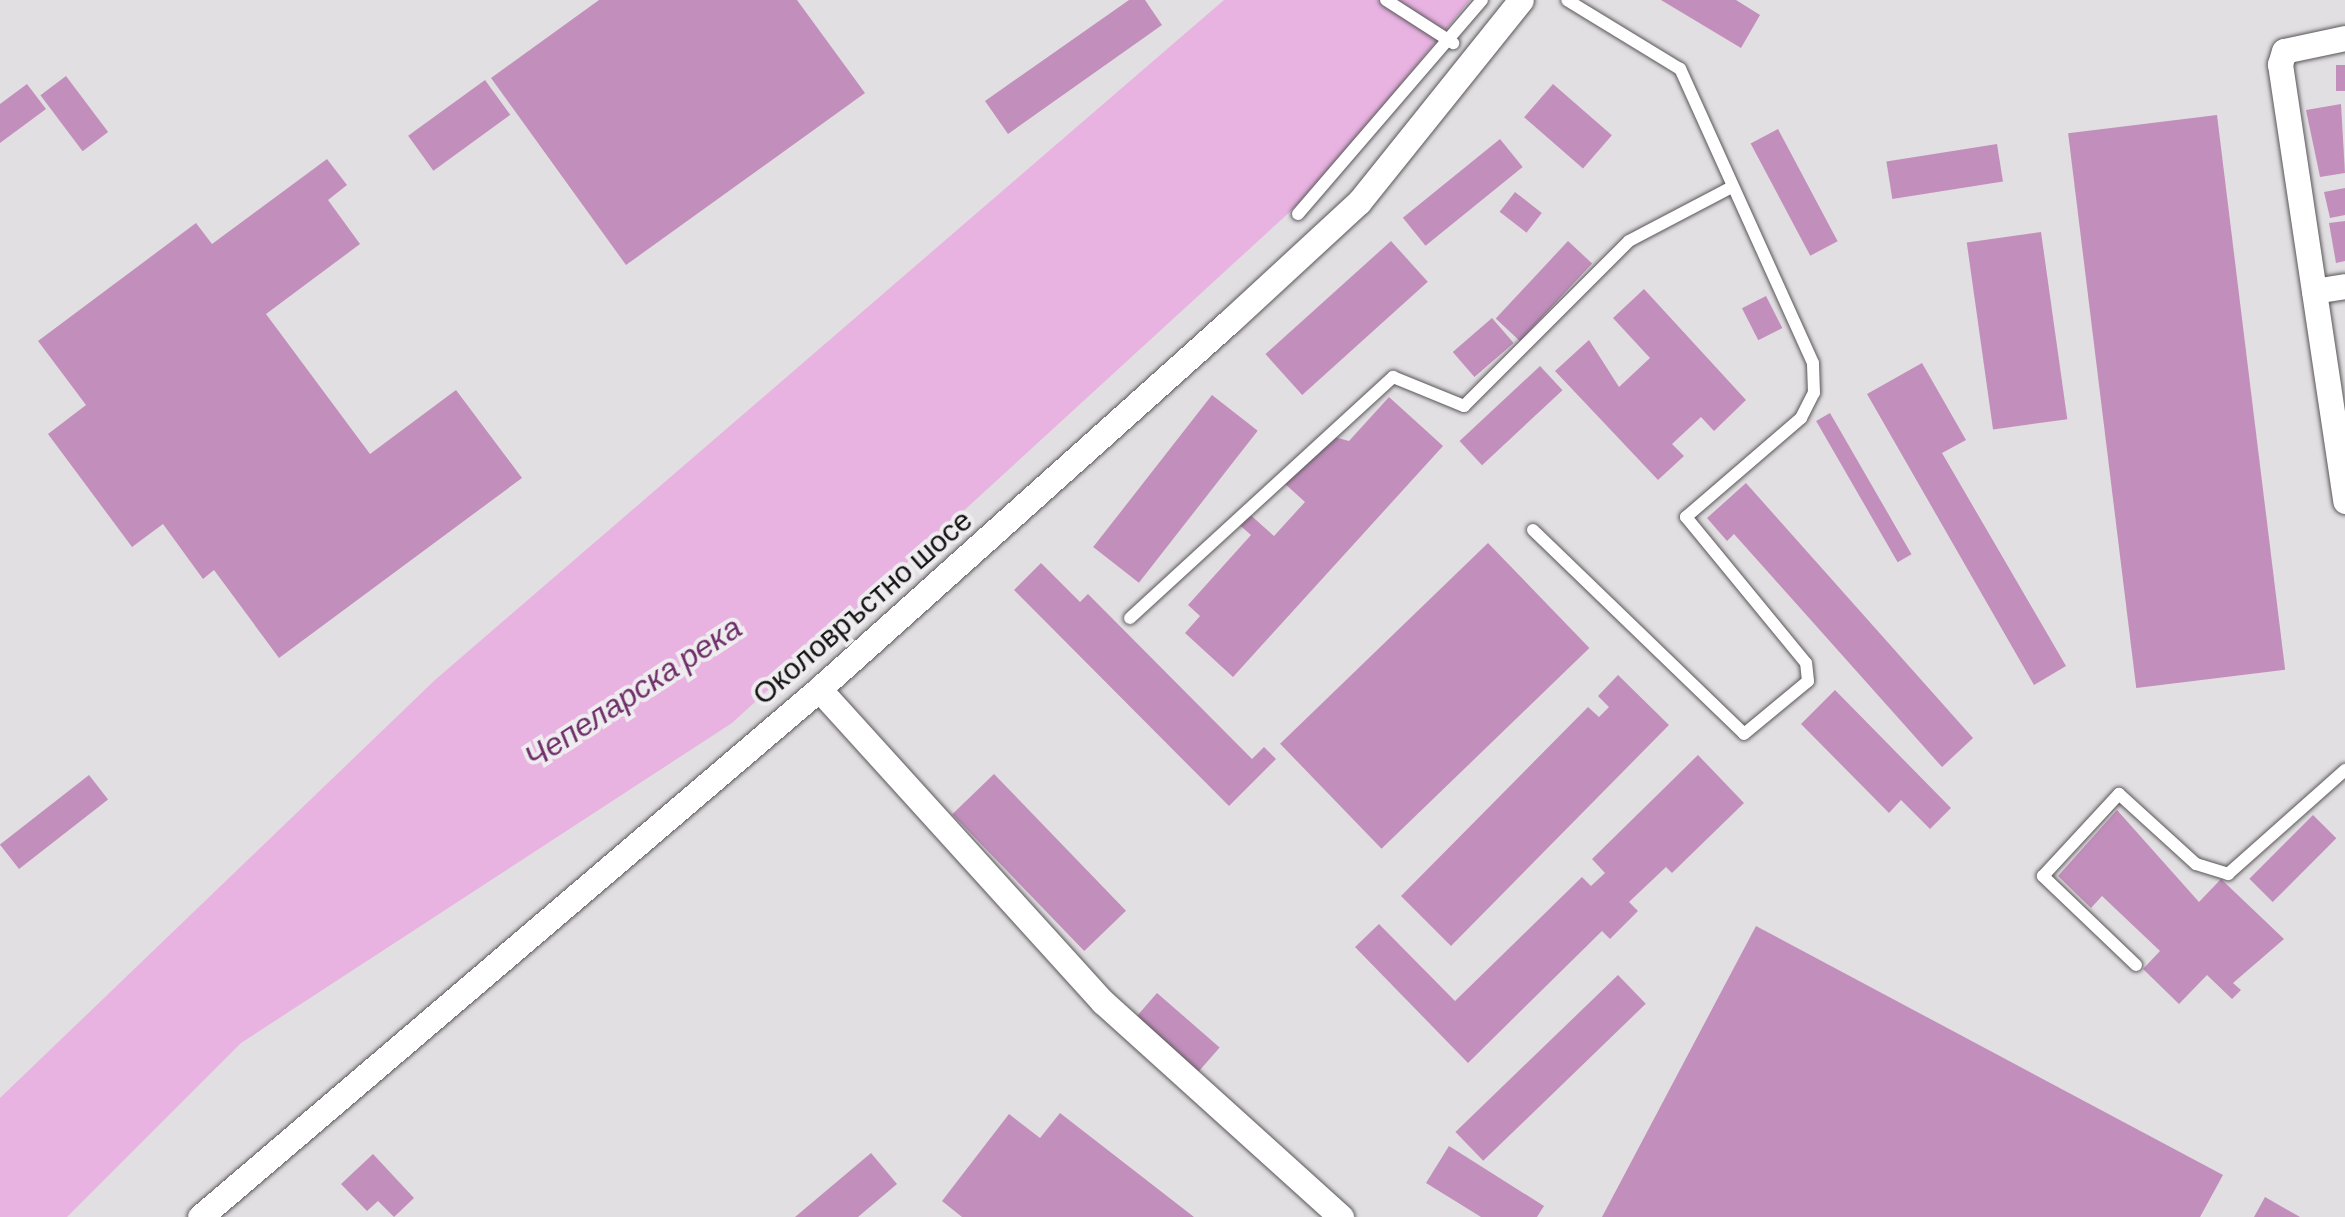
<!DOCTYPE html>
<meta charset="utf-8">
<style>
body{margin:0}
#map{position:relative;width:2345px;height:1217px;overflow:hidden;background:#e2dfe2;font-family:Barlow,sans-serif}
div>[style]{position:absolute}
.water>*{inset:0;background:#e8b2e1}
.building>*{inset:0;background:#c28fbc;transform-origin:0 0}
.roads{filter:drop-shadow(0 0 2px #595659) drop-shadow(0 0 2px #595659)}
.lane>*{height:12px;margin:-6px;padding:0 6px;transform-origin:6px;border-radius:6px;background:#fff}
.street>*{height:25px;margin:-12.5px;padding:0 12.5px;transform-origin:12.5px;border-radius:12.5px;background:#fff}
span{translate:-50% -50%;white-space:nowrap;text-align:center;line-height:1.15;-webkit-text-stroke:8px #efecef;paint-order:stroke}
.street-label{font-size:30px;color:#141314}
.water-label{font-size:32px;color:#6f306a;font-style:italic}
</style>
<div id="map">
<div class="water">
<div style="clip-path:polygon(1224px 0,1470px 0,1317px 187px,732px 723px,241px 1043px,67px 1217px,0 1217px,0 1098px,435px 680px)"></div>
</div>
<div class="building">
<div style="clip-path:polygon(599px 0,797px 0,865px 93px,626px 265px,491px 78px)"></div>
<div style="clip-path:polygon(1129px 0,1145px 0,1162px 25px,1008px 134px,985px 101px)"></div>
<div style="clip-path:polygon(1661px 0,1736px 0,1760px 15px,1741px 48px)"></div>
<div style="left:2336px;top:65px;width:9px;height:26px"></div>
<div style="left:66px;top:76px;width:70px;height:32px;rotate:53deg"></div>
<div style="left:485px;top:80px;width:43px;height:95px;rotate:54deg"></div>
<div style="clip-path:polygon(27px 84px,46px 109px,0 143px,0 104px)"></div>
<div style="left:1553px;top:84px;width:78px;height:44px;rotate:41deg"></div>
<div style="clip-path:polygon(2341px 104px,2345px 173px,2320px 177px,2306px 110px)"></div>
<div style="left:2217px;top:115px;width:559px;height:150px;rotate:83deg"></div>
<div style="left:1778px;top:129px;width:127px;height:31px;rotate:62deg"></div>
<div style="left:1500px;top:139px;width:36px;height:125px;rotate:51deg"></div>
<div style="left:1997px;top:144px;width:38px;height:112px;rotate:81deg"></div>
<div style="clip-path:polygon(327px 159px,347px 185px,328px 200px,360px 244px,266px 314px,370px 454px,456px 390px,522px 478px,279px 658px,214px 570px,203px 579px,163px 524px,132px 547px,48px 434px,86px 405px,38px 341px,196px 223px,212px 244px)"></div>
<div style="clip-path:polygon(2345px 188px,2345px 215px,2330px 218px,2324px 192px)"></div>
<div style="left:1515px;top:192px;width:34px;height:25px;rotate:38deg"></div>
<div style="clip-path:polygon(2345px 221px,2345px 261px,2336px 263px,2329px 223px)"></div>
<div style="left:2041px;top:232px;width:189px;height:75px;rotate:82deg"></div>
<div style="left:1391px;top:241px;width:55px;height:169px;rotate:48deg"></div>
<div style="left:1568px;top:241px;width:33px;height:106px;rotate:43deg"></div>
<div style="clip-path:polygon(1644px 289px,1746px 400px,1714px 431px,1701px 417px,1672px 444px,1684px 456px,1658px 480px,1555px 371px,1589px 340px,1619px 387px,1650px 358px,1613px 318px)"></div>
<div style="left:1766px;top:296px;width:36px;height:27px;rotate:63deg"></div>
<div style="left:1492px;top:318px;width:33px;height:52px;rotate:49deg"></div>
<div style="clip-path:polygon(1922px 363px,1966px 440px,1942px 453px,2066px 666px,2034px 685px,1867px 394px)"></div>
<div style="left:1540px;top:366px;width:33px;height:110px;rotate:47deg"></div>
<div style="left:1212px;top:395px;width:58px;height:193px;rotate:38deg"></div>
<div style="clip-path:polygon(1389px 397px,1443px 446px,1233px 677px,1185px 633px,1200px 616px,1188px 605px,1251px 535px,1236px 522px,1246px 511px,1274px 536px,1305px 502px,1284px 483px,1327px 435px,1349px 441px)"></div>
<div style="left:1830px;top:413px;width:163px;height:16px;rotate:60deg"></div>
<div style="clip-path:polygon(1746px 483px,1973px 738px,1942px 767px,1734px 534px,1727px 541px,1707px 518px)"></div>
<div style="left:1488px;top:543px;width:146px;height:289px;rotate:46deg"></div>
<div style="clip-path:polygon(1041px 563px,1080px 602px,1088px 594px,1252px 759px,1264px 747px,1276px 759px,1229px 806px,1014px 590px)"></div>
<div style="clip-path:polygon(1618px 675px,1669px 725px,1451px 946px,1401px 896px,1588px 707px,1599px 717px,1609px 707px,1598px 696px)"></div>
<div style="clip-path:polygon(1835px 690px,1951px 808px,1930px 829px,1901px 800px,1889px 813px,1801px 724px)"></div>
<div style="clip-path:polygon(1698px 755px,1744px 803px,1672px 873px,1666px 867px,1629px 902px,1638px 911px,1610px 939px,1602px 931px,1468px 1063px,1355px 947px,1379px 924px,1455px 1001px,1582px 877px,1591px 886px,1605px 873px,1592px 859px)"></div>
<div style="left:994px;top:774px;width:190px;height:58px;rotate:46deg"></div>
<div style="left:89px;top:775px;width:31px;height:113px;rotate:52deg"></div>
<div style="clip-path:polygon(2117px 810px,2199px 902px,2221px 879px,2284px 939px,2233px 983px,2241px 990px,2232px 999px,2207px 975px,2179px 1004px,2143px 969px,2160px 951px,2102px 896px,2091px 908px,2058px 876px)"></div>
<div style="left:2313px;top:815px;width:33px;height:90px;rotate:45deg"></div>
<div style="clip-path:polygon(1756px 926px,2223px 1175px,2200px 1217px,1602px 1217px)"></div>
<div style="left:1618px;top:975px;width:40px;height:226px;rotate:46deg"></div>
<div style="left:1157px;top:993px;width:83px;height:35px;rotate:41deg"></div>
<div style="clip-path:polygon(1060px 1113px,1194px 1217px,962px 1217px,942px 1201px,1009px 1114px,1040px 1138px)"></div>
<div style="clip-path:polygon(1449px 1146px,1544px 1206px,1537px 1217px,1481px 1217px,1426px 1183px)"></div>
<div style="clip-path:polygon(871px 1153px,897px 1184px,858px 1217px,795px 1217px)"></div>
<div style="clip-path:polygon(373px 1154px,414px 1198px,394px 1217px,378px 1201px,367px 1211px,341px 1184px)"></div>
<div style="clip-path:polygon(2265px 1197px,2300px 1217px,2254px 1217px)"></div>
</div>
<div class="roads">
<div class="lane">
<div style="left:1386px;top:0;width:80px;rotate:32.7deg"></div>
<div style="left:1298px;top:214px;width:282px;rotate:-49.3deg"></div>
<div style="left:1533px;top:530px;width:293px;rotate:44deg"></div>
<div style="left:1744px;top:734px;width:83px;rotate:-39.6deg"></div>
<div style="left:1808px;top:681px;width:18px;rotate:-96deg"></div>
<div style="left:1806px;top:663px;width:189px;rotate:-129.4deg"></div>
<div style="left:1686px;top:517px;width:152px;rotate:-40.7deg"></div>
<div style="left:1801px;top:418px;width:28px;rotate:-63deg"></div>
<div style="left:1814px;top:393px;width:30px;rotate:-92deg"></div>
<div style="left:1813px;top:363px;width:323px;rotate:-114.3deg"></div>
<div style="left:1680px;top:69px;width:132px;rotate:-148.6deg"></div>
<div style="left:1130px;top:618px;width:357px;rotate:-42.5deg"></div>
<div style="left:1393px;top:377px;width:77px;rotate:22.2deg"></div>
<div style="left:1464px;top:406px;width:233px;rotate:-45deg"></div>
<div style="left:1629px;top:241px;width:114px;rotate:-27.7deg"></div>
<div style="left:2136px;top:965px;width:129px;rotate:-136.3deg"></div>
<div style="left:2043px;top:876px;width:112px;rotate:-47.2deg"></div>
<div style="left:2119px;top:794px;width:104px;rotate:42.3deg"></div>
<div style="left:2196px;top:864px;width:34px;rotate:17deg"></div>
<div style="left:2228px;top:874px;width:157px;rotate:-41.6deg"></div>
</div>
<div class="street">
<div style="left:2345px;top:38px;width:62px;rotate:168deg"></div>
<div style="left:2284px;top:51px;width:14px;rotate:107deg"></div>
<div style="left:2280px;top:64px;width:442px;rotate:81.5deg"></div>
<div style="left:2314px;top:291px;width:31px;rotate:-9deg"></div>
<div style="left:819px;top:689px;width:423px;rotate:47.8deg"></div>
<div style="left:1103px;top:1002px;width:321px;rotate:42.1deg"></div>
<div style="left:200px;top:1217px;width:814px;rotate:-40.46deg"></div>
<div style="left:819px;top:689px;width:553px;rotate:-41.85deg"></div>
<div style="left:1231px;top:320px;width:174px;rotate:-42.7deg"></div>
<div style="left:1359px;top:202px;width:259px;rotate:-51.3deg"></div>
</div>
</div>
<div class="street-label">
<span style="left:861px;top:606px;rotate:-41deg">Околовръстно шосе</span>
</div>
<div class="water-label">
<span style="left:632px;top:691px;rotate:-33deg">Чепеларска река</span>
</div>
</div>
